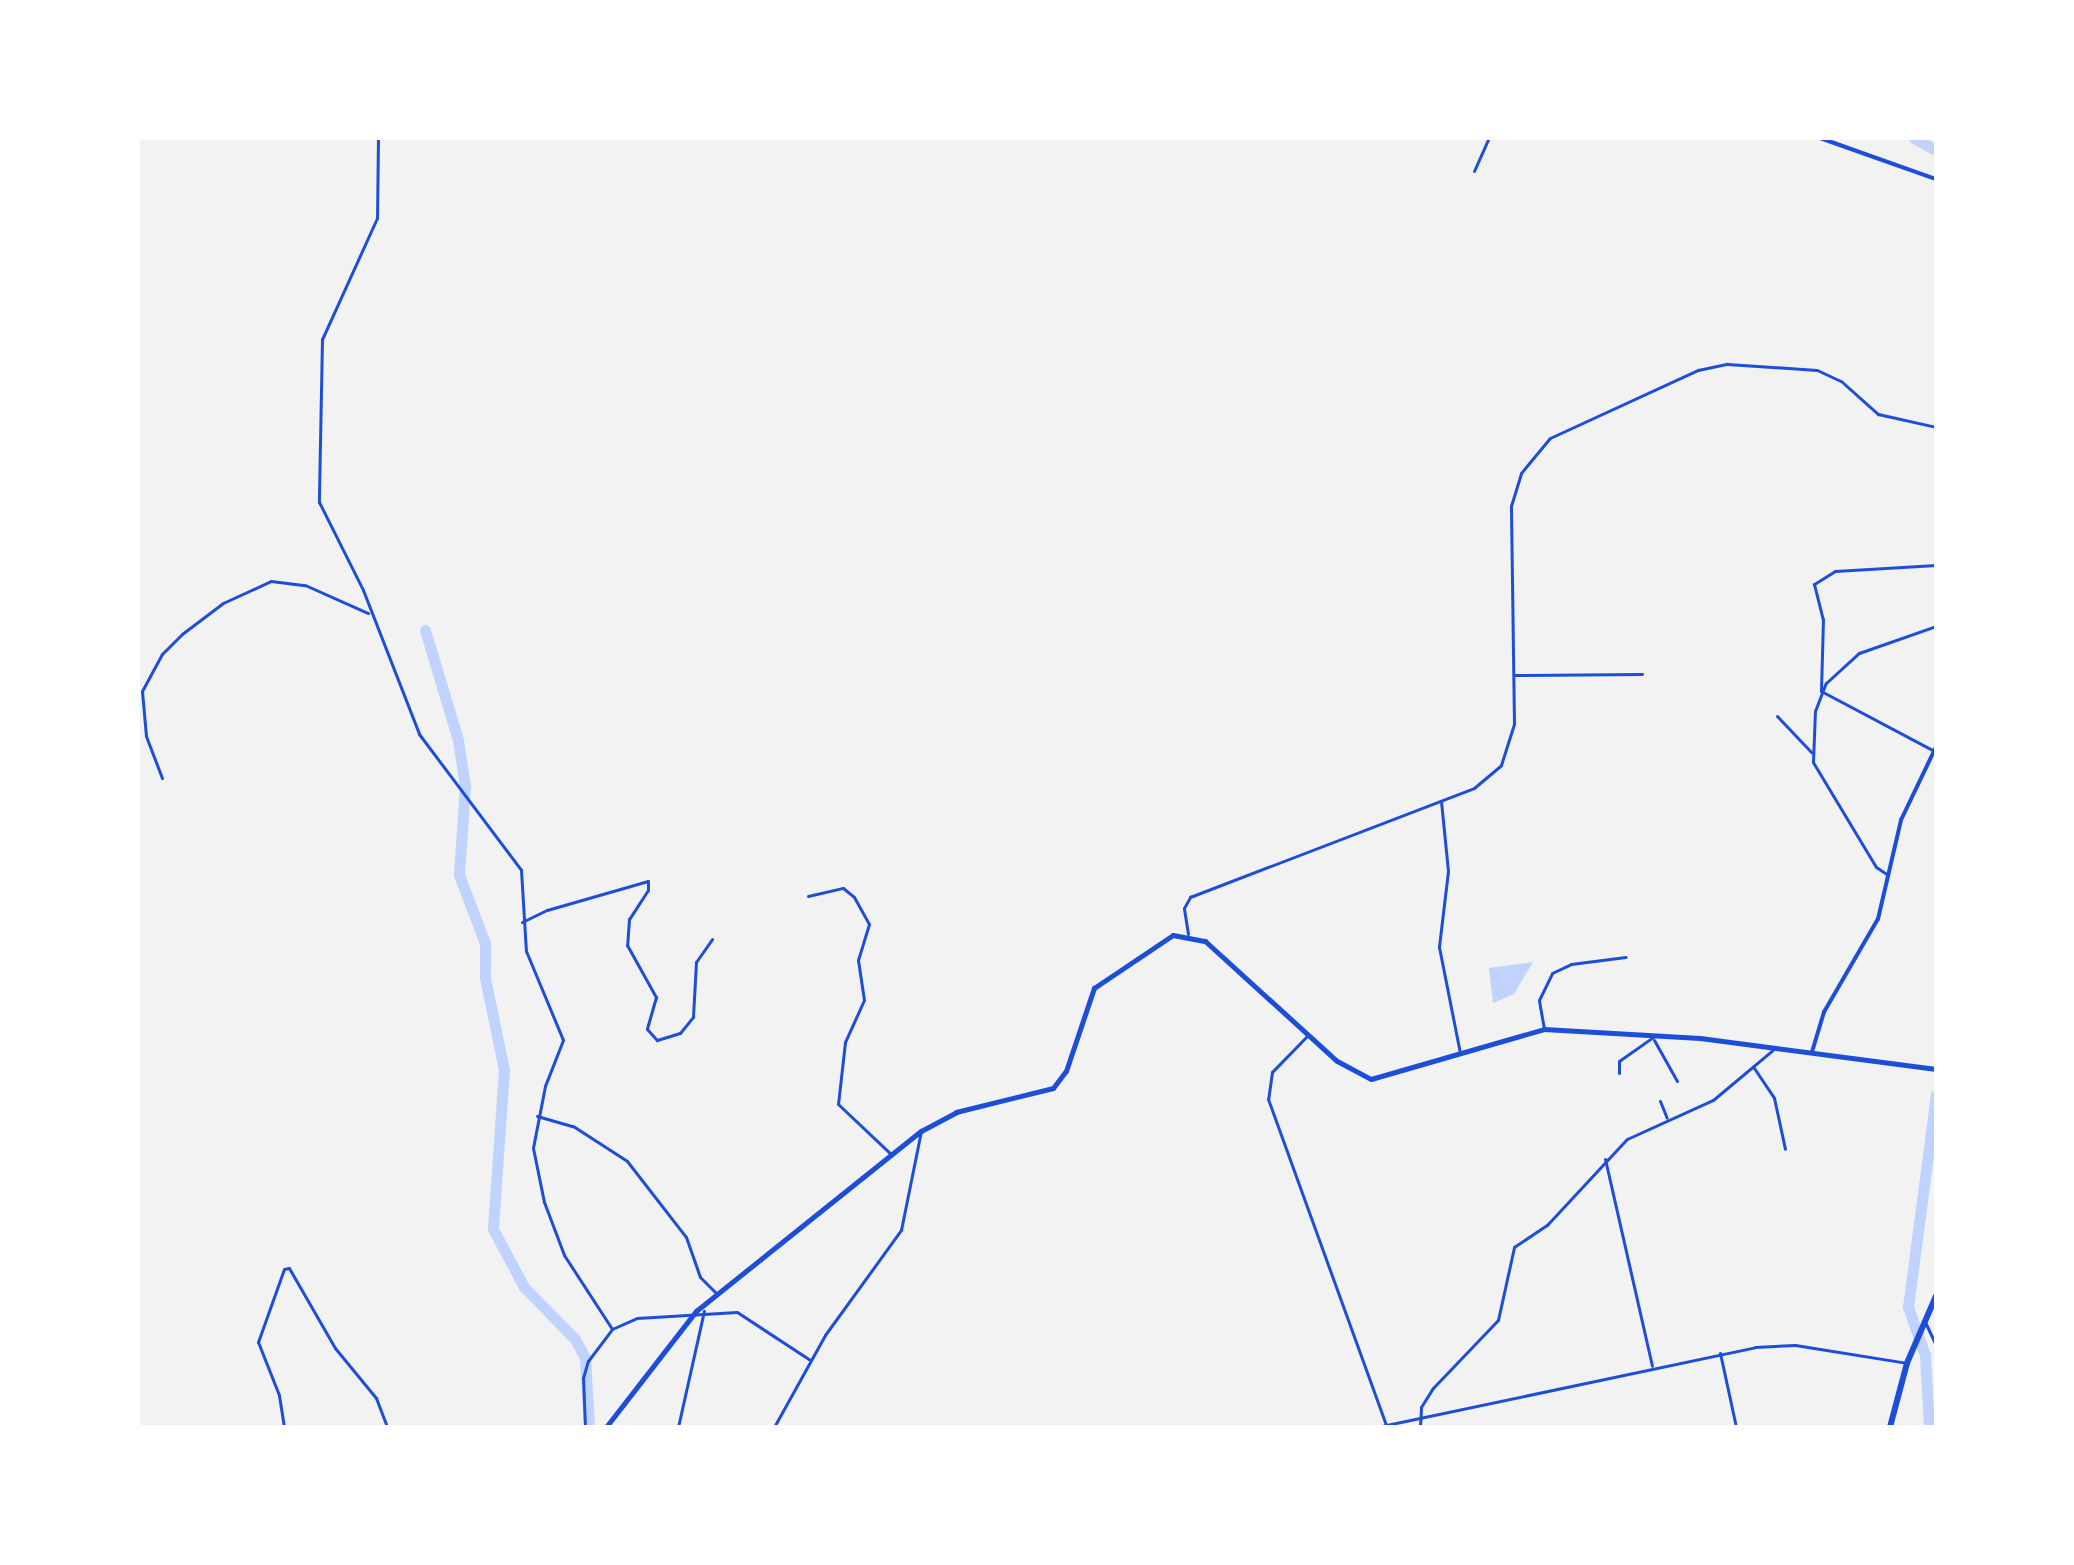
<!DOCTYPE html>
<style>
body{margin:0}
#map{position:relative;width:2074px;height:1565px;overflow:hidden;background:#f2f2f2;font-family:"Public Sans",sans-serif}
div>[style]{position:absolute}
.water>*{inset:0;background:#bfd3fe}
.river>*{height:11px;margin:-5.5px;padding:0 5.5px;transform-origin:5.5px;border-radius:5.5px;background:#bfd3fe}
.minor>*{height:3px;margin:-1.5px;padding:0 1.5px;transform-origin:1.5px;border-radius:1.5px;background:#1d4ed8}
.tertiary>*{height:4px;margin:-2px;padding:0 2px;transform-origin:2px;border-radius:2px;background:#1d4ed8}
.secondary>*{height:5px;margin:-2.5px;padding:0 2.5px;transform-origin:2.5px;border-radius:2.5px;background:#1d4ed8}
.primary>*{height:6px;margin:-3px;padding:0 3px;transform-origin:3px;border-radius:3px;background:#1d4ed8}
span{translate:-50% -50%;white-space:nowrap;text-align:center;line-height:1.15;-webkit-text-stroke:7px #fff;paint-order:stroke}
.frame{position:absolute;inset:0;border:140px solid #fff;pointer-events:none}
</style>
<div id="map">
<div class="water">
<div style="clip-path:polygon(1533px 962px,1514px 994px,1493px 1003px,1489px 968px)"></div>
</div>
<div class="river">
<div style="left:1914px;top:138px;width:25px;rotate:29deg"></div>
<div style="left:425px;top:630px;width:115px;rotate:73.3deg"></div>
<div style="left:458px;top:740px;width:47px;rotate:81.3deg"></div>
<div style="left:465px;top:786px;width:89px;rotate:93.9deg"></div>
<div style="left:459px;top:875px;width:73px;rotate:69.1deg"></div>
<div style="left:485px;top:943px;width:35px;rotate:90deg"></div>
<div style="left:485px;top:978px;width:94px;rotate:78.3deg"></div>
<div style="left:504px;top:1070px;width:159px;rotate:94deg"></div>
<div style="left:493px;top:1229px;width:66px;rotate:61.9deg"></div>
<div style="left:524px;top:1287px;width:73px;rotate:45.6deg"></div>
<div style="left:575px;top:1339px;width:21px;rotate:62deg"></div>
<div style="left:585px;top:1358px;width:69px;rotate:86.7deg"></div>
<div style="left:1929px;top:1427px;width:72px;rotate:-93.2deg"></div>
<div style="left:1925px;top:1355px;width:51px;rotate:-109.5deg"></div>
<div style="left:1908px;top:1307px;width:214px;rotate:-82.5deg"></div>
</div>
<div class="minor">
<div style="left:378px;top:138px;width:80px;rotate:90.7deg"></div>
<div style="left:377px;top:218px;width:133px;rotate:114.4deg"></div>
<div style="left:322px;top:339px;width:163px;rotate:91.1deg"></div>
<div style="left:319px;top:502px;width:98px;rotate:63.4deg"></div>
<div style="left:363px;top:590px;width:155px;rotate:68.7deg"></div>
<div style="left:419px;top:734px;width:170px;rotate:53.1deg"></div>
<div style="left:521px;top:870px;width:81px;rotate:86.5deg"></div>
<div style="left:526px;top:951px;width:96px;rotate:67.4deg"></div>
<div style="left:563px;top:1040px;width:49px;rotate:111.4deg"></div>
<div style="left:545px;top:1086px;width:63px;rotate:101deg"></div>
<div style="left:533px;top:1148px;width:55px;rotate:78.5deg"></div>
<div style="left:544px;top:1202px;width:57px;rotate:69.3deg"></div>
<div style="left:564px;top:1255px;width:88px;rotate:57deg"></div>
<div style="left:1474px;top:171px;width:36px;rotate:-66deg"></div>
<div style="left:1936px;top:565px;width:101px;rotate:176.6deg"></div>
<div style="left:1835px;top:571px;width:25px;rotate:148deg"></div>
<div style="left:1814px;top:584px;width:36px;rotate:76deg"></div>
<div style="left:1823px;top:619px;width:72px;rotate:91.6deg"></div>
<div style="left:1821px;top:691px;width:130px;rotate:27.9deg"></div>
<div style="left:1514px;top:675px;width:128px;rotate:-0.4deg"></div>
<div style="left:1777px;top:716px;width:50px;rotate:46.6deg"></div>
<div style="left:162px;top:778px;width:45px;rotate:-110.9deg"></div>
<div style="left:146px;top:736px;width:45px;rotate:-95.1deg"></div>
<div style="left:142px;top:691px;width:42px;rotate:-61.6deg"></div>
<div style="left:162px;top:654px;width:28px;rotate:-45deg"></div>
<div style="left:182px;top:634px;width:51px;rotate:-37.1deg"></div>
<div style="left:223px;top:603px;width:53px;rotate:-24.6deg"></div>
<div style="left:271px;top:581px;width:34px;rotate:7deg"></div>
<div style="left:305px;top:585px;width:69px;rotate:24deg"></div>
<div style="left:1441px;top:801px;width:70px;rotate:84.3deg"></div>
<div style="left:1448px;top:871px;width:77px;rotate:96.8deg"></div>
<div style="left:1439px;top:947px;width:108px;rotate:78.8deg"></div>
<div style="left:1888px;top:875px;width:14px;rotate:-146deg"></div>
<div style="left:1876px;top:867px;width:122px;rotate:-121deg"></div>
<div style="left:1813px;top:762px;width:51px;rotate:-87.8deg"></div>
<div style="left:1815px;top:711px;width:30px;rotate:-69deg"></div>
<div style="left:1826px;top:683px;width:45px;rotate:-42.3deg"></div>
<div style="left:1859px;top:653px;width:82px;rotate:-19.3deg"></div>
<div style="left:808px;top:896px;width:36px;rotate:-13deg"></div>
<div style="left:843px;top:888px;width:14px;rotate:39deg"></div>
<div style="left:854px;top:897px;width:31px;rotate:61deg"></div>
<div style="left:869px;top:924px;width:38px;rotate:107deg"></div>
<div style="left:858px;top:960px;width:40px;rotate:81.5deg"></div>
<div style="left:864px;top:1000px;width:46px;rotate:114.3deg"></div>
<div style="left:845px;top:1042px;width:62px;rotate:96.4deg"></div>
<div style="left:838px;top:1104px;width:74px;rotate:43.4deg"></div>
<div style="left:522px;top:922px;width:28px;rotate:-26deg"></div>
<div style="left:547px;top:910px;width:105px;rotate:-16deg"></div>
<div style="left:648px;top:881px;width:9px;rotate:90deg"></div>
<div style="left:648px;top:890px;width:35px;rotate:123deg"></div>
<div style="left:629px;top:919px;width:26px;rotate:94deg"></div>
<div style="left:627px;top:945px;width:60px;rotate:60.9deg"></div>
<div style="left:656px;top:997px;width:33px;rotate:106deg"></div>
<div style="left:647px;top:1029px;width:15px;rotate:48deg"></div>
<div style="left:657px;top:1040px;width:24px;rotate:-17deg"></div>
<div style="left:680px;top:1033px;width:21px;rotate:-51deg"></div>
<div style="left:693px;top:1017px;width:55px;rotate:-86.9deg"></div>
<div style="left:696px;top:962px;width:28px;rotate:-55deg"></div>
<div style="left:1188px;top:934px;width:26px;rotate:-99deg"></div>
<div style="left:1184px;top:908px;width:13px;rotate:-61deg"></div>
<div style="left:1190px;top:897px;width:304px;rotate:-21deg"></div>
<div style="left:1474px;top:788px;width:35px;rotate:-40deg"></div>
<div style="left:1501px;top:765px;width:43px;rotate:-72.4deg"></div>
<div style="left:1514px;top:724px;width:218px;rotate:-90.8deg"></div>
<div style="left:1511px;top:506px;width:34px;rotate:-73deg"></div>
<div style="left:1521px;top:473px;width:45px;rotate:-50.4deg"></div>
<div style="left:1550px;top:438px;width:163px;rotate:-24.7deg"></div>
<div style="left:1698px;top:370px;width:30px;rotate:-12deg"></div>
<div style="left:1727px;top:364px;width:90px;rotate:3.8deg"></div>
<div style="left:1817px;top:370px;width:26px;rotate:25deg"></div>
<div style="left:1841px;top:381px;width:50px;rotate:41.7deg"></div>
<div style="left:1878px;top:414px;width:59px;rotate:12.6deg"></div>
<div style="left:1544px;top:1029px;width:29px;rotate:-100deg"></div>
<div style="left:1539px;top:1000px;width:30px;rotate:-64deg"></div>
<div style="left:1552px;top:973px;width:21px;rotate:-25deg"></div>
<div style="left:1571px;top:964px;width:55px;rotate:-7.3deg"></div>
<div style="left:1307px;top:1036px;width:50px;rotate:134.2deg"></div>
<div style="left:1272px;top:1072px;width:27px;rotate:98deg"></div>
<div style="left:1268px;top:1099px;width:347px;rotate:70.1deg"></div>
<div style="left:1654px;top:1040px;width:47px;rotate:60.7deg"></div>
<div style="left:1754px;top:1068px;width:36px;rotate:56deg"></div>
<div style="left:1774px;top:1098px;width:52px;rotate:77.8deg"></div>
<div style="left:1619px;top:1073px;width:12px;rotate:-90deg"></div>
<div style="left:1619px;top:1061px;width:45px;rotate:-35.1deg"></div>
<div style="left:1660px;top:1101px;width:18px;rotate:68deg"></div>
<div style="left:537px;top:1116px;width:37px;rotate:16deg"></div>
<div style="left:573px;top:1126px;width:64px;rotate:32.9deg"></div>
<div style="left:627px;top:1161px;width:96px;rotate:52.2deg"></div>
<div style="left:686px;top:1237px;width:42px;rotate:70.7deg"></div>
<div style="left:700px;top:1277px;width:23px;rotate:45deg"></div>
<div style="left:1605px;top:1159px;width:212px;rotate:77.2deg"></div>
<div style="left:1926px;top:1324px;width:23px;rotate:65deg"></div>
<div style="left:1720px;top:1353px;width:76px;rotate:77.8deg"></div>
<div style="left:284px;top:1427px;width:32px;rotate:-99deg"></div>
<div style="left:279px;top:1395px;width:57px;rotate:-111.6deg"></div>
<div style="left:258px;top:1342px;width:77px;rotate:-70.4deg"></div>
<div style="left:284px;top:1269px;width:5px;rotate:-11deg"></div>
<div style="left:289px;top:1268px;width:92px;rotate:60.1deg"></div>
<div style="left:335px;top:1348px;width:65px;rotate:50.6deg"></div>
<div style="left:376px;top:1398px;width:31px;rotate:69deg"></div>
<div style="left:585px;top:1427px;width:49px;rotate:-92.3deg"></div>
<div style="left:583px;top:1378px;width:18px;rotate:-74deg"></div>
<div style="left:588px;top:1361px;width:40px;rotate:-53deg"></div>
<div style="left:612px;top:1329px;width:27px;rotate:-24deg"></div>
<div style="left:637px;top:1318px;width:100px;rotate:-3.4deg"></div>
<div style="left:737px;top:1312px;width:87px;rotate:33.3deg"></div>
<div style="left:678px;top:1427px;width:119px;rotate:-77.4deg"></div>
<div style="left:774px;top:1427px;width:105px;rotate:-61deg"></div>
<div style="left:825px;top:1335px;width:130px;rotate:-54.1deg"></div>
<div style="left:901px;top:1230px;width:101px;rotate:-78.6deg"></div>
<div style="left:1377px;top:1427px;width:386px;rotate:-11.9deg"></div>
<div style="left:1755px;top:1347px;width:40px;rotate:-2.9deg"></div>
<div style="left:1795px;top:1345px;width:113px;rotate:9.1deg"></div>
<div style="left:1420px;top:1427px;width:20px;rotate:-87deg"></div>
<div style="left:1421px;top:1407px;width:22px;rotate:-58deg"></div>
<div style="left:1433px;top:1388px;width:94px;rotate:-46.3deg"></div>
<div style="left:1498px;top:1320px;width:75px;rotate:-77.6deg"></div>
<div style="left:1514px;top:1247px;width:40px;rotate:-34deg"></div>
<div style="left:1547px;top:1225px;width:117px;rotate:-47.1deg"></div>
<div style="left:1627px;top:1139px;width:94px;rotate:-24.4deg"></div>
<div style="left:1713px;top:1100px;width:80px;rotate:-39.9deg"></div>
</div>
<div class="tertiary">
<div style="left:1820px;top:138px;width:123px;rotate:19.5deg"></div>
<div style="left:1812px;top:1052px;width:42px;rotate:-73.3deg"></div>
<div style="left:1824px;top:1012px;width:108px;rotate:-59.9deg"></div>
<div style="left:1878px;top:919px;width:102px;rotate:-76.9deg"></div>
<div style="left:1901px;top:820px;width:81px;rotate:-64.4deg"></div>
</div>
<div class="secondary">
<div style="left:606px;top:1427px;width:147px;rotate:-52.2deg"></div>
<div style="left:696px;top:1311px;width:288px;rotate:-38.7deg"></div>
<div style="left:921px;top:1131px;width:40px;rotate:-28deg"></div>
<div style="left:956px;top:1112px;width:100px;rotate:-13.9deg"></div>
<div style="left:1053px;top:1088px;width:21px;rotate:-53deg"></div>
<div style="left:1066px;top:1071px;width:88px;rotate:-71.4deg"></div>
<div style="left:1094px;top:988px;width:95px;rotate:-33.9deg"></div>
<div style="left:1173px;top:935px;width:33px;rotate:11deg"></div>
<div style="left:1205px;top:941px;width:178px;rotate:42.3deg"></div>
<div style="left:1337px;top:1061px;width:38px;rotate:28deg"></div>
<div style="left:1371px;top:1079px;width:180px;rotate:-16.1deg"></div>
<div style="left:1544px;top:1029px;width:156px;rotate:3.3deg"></div>
<div style="left:1700px;top:1038px;width:238px;rotate:7.5deg"></div>
</div>
<div class="primary">
<div style="left:1890px;top:1427px;width:66px;rotate:-75.1deg"></div>
<div style="left:1907px;top:1363px;width:73px;rotate:-66.6deg"></div>
</div>
<div class="frame"></div>
</div>
